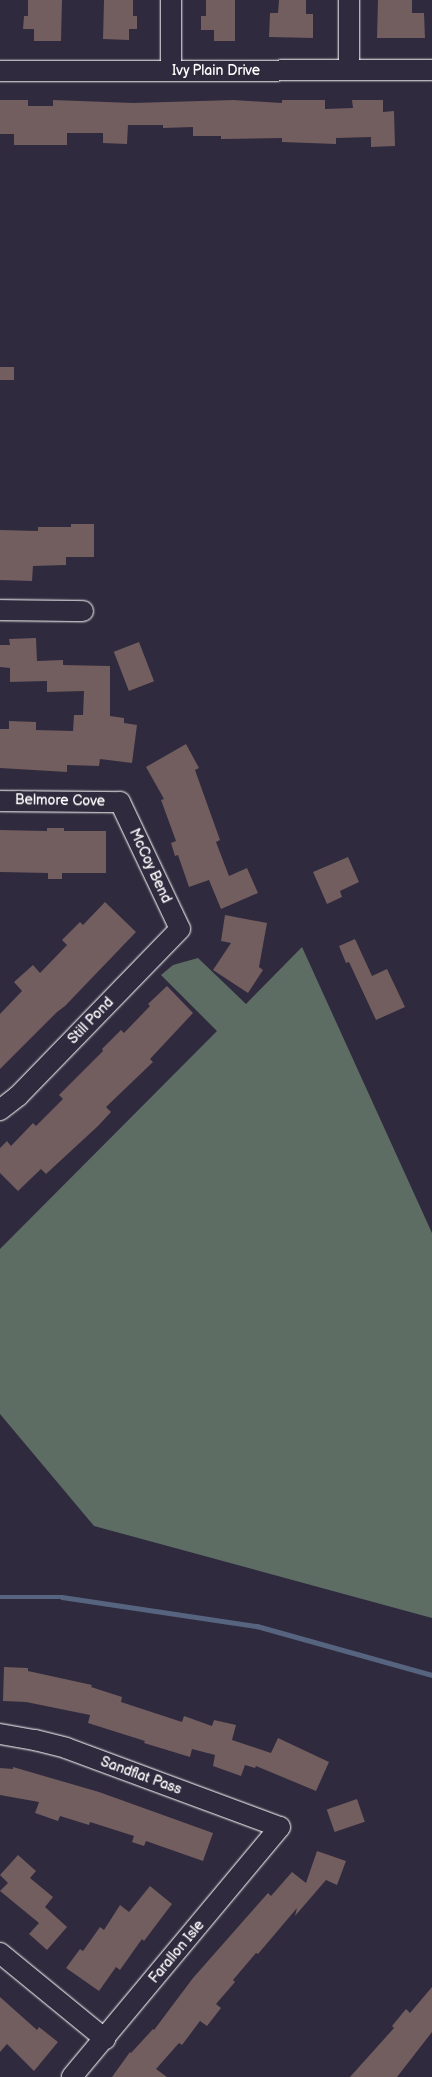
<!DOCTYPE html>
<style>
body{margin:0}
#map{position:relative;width:432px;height:2077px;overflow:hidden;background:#2f2a3d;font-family:"Balsamiq Sans",sans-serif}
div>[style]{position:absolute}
.green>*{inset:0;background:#5d6d64}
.stream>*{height:4.5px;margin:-2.25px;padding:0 2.25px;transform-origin:2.25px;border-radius:2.25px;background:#56647f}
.building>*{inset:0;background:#725d5f;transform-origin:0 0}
.roads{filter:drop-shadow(0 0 1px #fff) drop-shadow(0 0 1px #fff)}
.minor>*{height:20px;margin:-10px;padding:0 10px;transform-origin:10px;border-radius:10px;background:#2f2a3d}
span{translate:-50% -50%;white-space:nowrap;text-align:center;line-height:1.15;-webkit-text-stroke:4px #2f2a3d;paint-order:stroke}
.street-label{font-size:14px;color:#fff}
</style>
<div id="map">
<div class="green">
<div style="clip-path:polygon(302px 947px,432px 1233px,432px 1618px,94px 1526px,0 1414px,0 1249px,217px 1031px,161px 975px,173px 965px,198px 958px,246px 1004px)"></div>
</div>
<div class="stream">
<div style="left:0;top:1597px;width:62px"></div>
<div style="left:62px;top:1597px;width:197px;rotate:8.5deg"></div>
<div style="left:257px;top:1626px;width:182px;rotate:15.6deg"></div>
</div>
<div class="building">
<div style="clip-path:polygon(28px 0,62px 0,61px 41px,34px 41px,34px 29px,23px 29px,24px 16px,28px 16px)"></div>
<div style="clip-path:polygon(104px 0,133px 0,133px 16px,137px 16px,137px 29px,129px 29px,129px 40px,103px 39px)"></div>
<div style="clip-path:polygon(206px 0,235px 0,235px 41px,214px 41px,214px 30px,201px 30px,201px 16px,206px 16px)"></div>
<div style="clip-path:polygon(279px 0,306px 0,306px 14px,313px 14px,313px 38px,269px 37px,270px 13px,278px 13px)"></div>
<div style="clip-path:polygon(378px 0,412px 0,412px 13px,424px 13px,425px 38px,377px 38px)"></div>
<div style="clip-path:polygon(0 100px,28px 100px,28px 106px,53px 106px,53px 100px,133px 103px,234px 100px,282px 103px,282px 100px,325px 100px,325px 109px,353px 108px,352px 100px,383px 100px,383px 112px,394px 111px,395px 146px,371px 147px,371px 137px,336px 138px,336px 144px,282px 142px,282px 138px,221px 139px,221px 136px,193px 136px,193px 127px,163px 128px,163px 125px,128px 125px,127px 144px,103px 143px,103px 133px,67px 133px,67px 145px,14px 145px,14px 134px,0 134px)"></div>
<div style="left:0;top:367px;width:14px;height:13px"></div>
<div style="clip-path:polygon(71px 524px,94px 524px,94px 557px,66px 557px,66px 565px,33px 566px,32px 581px,0 580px,0 530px,38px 531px,38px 527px,71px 527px)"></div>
<div style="clip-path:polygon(36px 638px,37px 661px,63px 660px,63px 665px,110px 666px,110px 716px,124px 718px,124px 723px,137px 725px,132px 763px,100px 759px,99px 766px,67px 765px,67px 772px,0 768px,0 729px,9px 729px,9px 721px,36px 722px,36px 730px,73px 731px,74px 715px,83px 715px,84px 691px,47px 692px,47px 681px,10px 682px,10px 668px,0 667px,0 645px,10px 645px,9px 639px)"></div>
<div style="left:139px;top:642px;width:42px;height:27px;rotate:69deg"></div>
<div style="clip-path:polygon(186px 744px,199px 768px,195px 770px,220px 840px,216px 842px,229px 876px,247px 868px,258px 893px,221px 909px,209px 880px,189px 887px,178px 855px,175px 856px,171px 843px,176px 841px,161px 800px,164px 799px,146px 767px)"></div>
<div style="clip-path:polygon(47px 828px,64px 828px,64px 831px,106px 831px,106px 873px,62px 873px,62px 879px,48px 879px,48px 873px,0 872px,0 830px,47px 831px)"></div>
<div style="clip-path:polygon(348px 857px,359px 882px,340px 891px,342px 897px,327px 904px,313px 872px)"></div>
<div style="clip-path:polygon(105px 902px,136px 932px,65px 1006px,57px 1012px,0 1069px,0 1014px,22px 991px,14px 982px,33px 965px,40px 973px,67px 945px,62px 940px,80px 922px,83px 925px)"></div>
<div style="clip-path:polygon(225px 915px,267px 923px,259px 967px,263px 970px,248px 993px,213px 970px,231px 943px,221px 941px)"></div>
<div style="clip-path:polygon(355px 939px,372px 976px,387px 969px,405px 1007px,376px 1020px,349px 962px,346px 963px,339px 946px)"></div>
<div style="clip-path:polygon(167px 986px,193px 1013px,150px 1059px,153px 1062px,106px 1107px,111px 1112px,98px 1126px,46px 1174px,41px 1169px,18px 1191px,0 1173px,0 1148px,7px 1141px,11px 1146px,33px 1123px,36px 1126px,63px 1099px,59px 1095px,103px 1051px,102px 1049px,121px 1030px,124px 1033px,150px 1006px,148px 1004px)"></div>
<div style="clip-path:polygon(4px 1667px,28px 1668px,28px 1671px,92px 1685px,91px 1687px,122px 1697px,121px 1702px,182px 1722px,184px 1716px,212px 1726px,214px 1720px,236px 1725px,232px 1740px,271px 1753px,278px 1738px,329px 1762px,316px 1791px,256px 1766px,255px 1768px,245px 1765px,241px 1776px,213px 1766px,215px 1755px,192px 1749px,190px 1757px,144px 1743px,145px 1741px,88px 1723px,90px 1715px,26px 1702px,3px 1701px)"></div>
<div style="clip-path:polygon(13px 1767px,99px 1792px,213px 1833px,203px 1861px,146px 1841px,144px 1846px,132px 1842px,134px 1836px,90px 1822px,89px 1825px,60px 1816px,58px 1821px,35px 1813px,39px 1802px,0 1795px,0 1768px,13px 1769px)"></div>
<div style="left:357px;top:1799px;width:24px;height:32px;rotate:71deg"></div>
<div style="clip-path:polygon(317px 1851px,346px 1861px,337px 1885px,326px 1880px,295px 1916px,297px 1908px,258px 1954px,256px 1953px,233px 1980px,235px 1982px,216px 2004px,221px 2008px,207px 2026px,200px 2021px,182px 2045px,179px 2043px,156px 2069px,167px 2077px,112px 2077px,130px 2052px,131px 2053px,153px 2029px,154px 2030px,193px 1978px,268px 1893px,271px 1896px,292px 1872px,306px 1883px)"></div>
<div style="clip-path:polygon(18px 1855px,36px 1871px,30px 1878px,53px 1897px,45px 1907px,67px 1927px,47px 1950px,29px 1934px,39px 1923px,0 1891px,8px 1883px,0 1875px)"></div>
<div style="clip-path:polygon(150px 1886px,172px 1904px,144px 1941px,142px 1939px,120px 1970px,116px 1967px,99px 1991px,66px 1968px,80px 1949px,83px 1951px,100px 1927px,104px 1930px,120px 1905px,129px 1912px)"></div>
<div style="clip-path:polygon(432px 1987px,432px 2032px,397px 2077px,350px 2077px,394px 2028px,392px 2026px,406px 2009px,410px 2013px)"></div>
<div style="clip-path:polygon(0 1997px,37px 2030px,39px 2027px,58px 2042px,34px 2071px,7px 2044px,0 2052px)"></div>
</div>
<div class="roads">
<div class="minor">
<div style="left:349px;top:0;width:70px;rotate:90deg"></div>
<div style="left:0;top:71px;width:432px;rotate:-0.1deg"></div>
<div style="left:171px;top:71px;width:71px;rotate:-90deg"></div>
<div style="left:0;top:610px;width:83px;rotate:0.7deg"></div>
<div style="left:0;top:801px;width:120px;rotate:0.5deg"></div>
<div style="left:120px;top:802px;width:140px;rotate:64.7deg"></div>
<div style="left:180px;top:929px;width:233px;rotate:134.1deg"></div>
<div style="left:18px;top:1096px;width:23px;rotate:142deg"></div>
<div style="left:0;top:1734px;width:36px;rotate:10deg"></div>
<div style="left:35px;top:1740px;width:32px;rotate:14deg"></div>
<div style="left:66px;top:1748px;width:228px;rotate:20.3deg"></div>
<div style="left:280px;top:1827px;width:325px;rotate:129.8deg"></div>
<div style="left:0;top:1953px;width:136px;rotate:39.3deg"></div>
</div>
</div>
<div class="street-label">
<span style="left:216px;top:71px">Ivy Plain Drive</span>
<span style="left:60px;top:801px;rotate:1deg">Belmore Cove</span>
<span style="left:150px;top:866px;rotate:65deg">McCoy Bend</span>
<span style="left:91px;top:1021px;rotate:-46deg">Still Pond</span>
<span style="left:141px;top:1776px;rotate:20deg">Sandflat Pass</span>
<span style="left:177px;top:1952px;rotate:-50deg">Farallon Isle</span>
</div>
</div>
